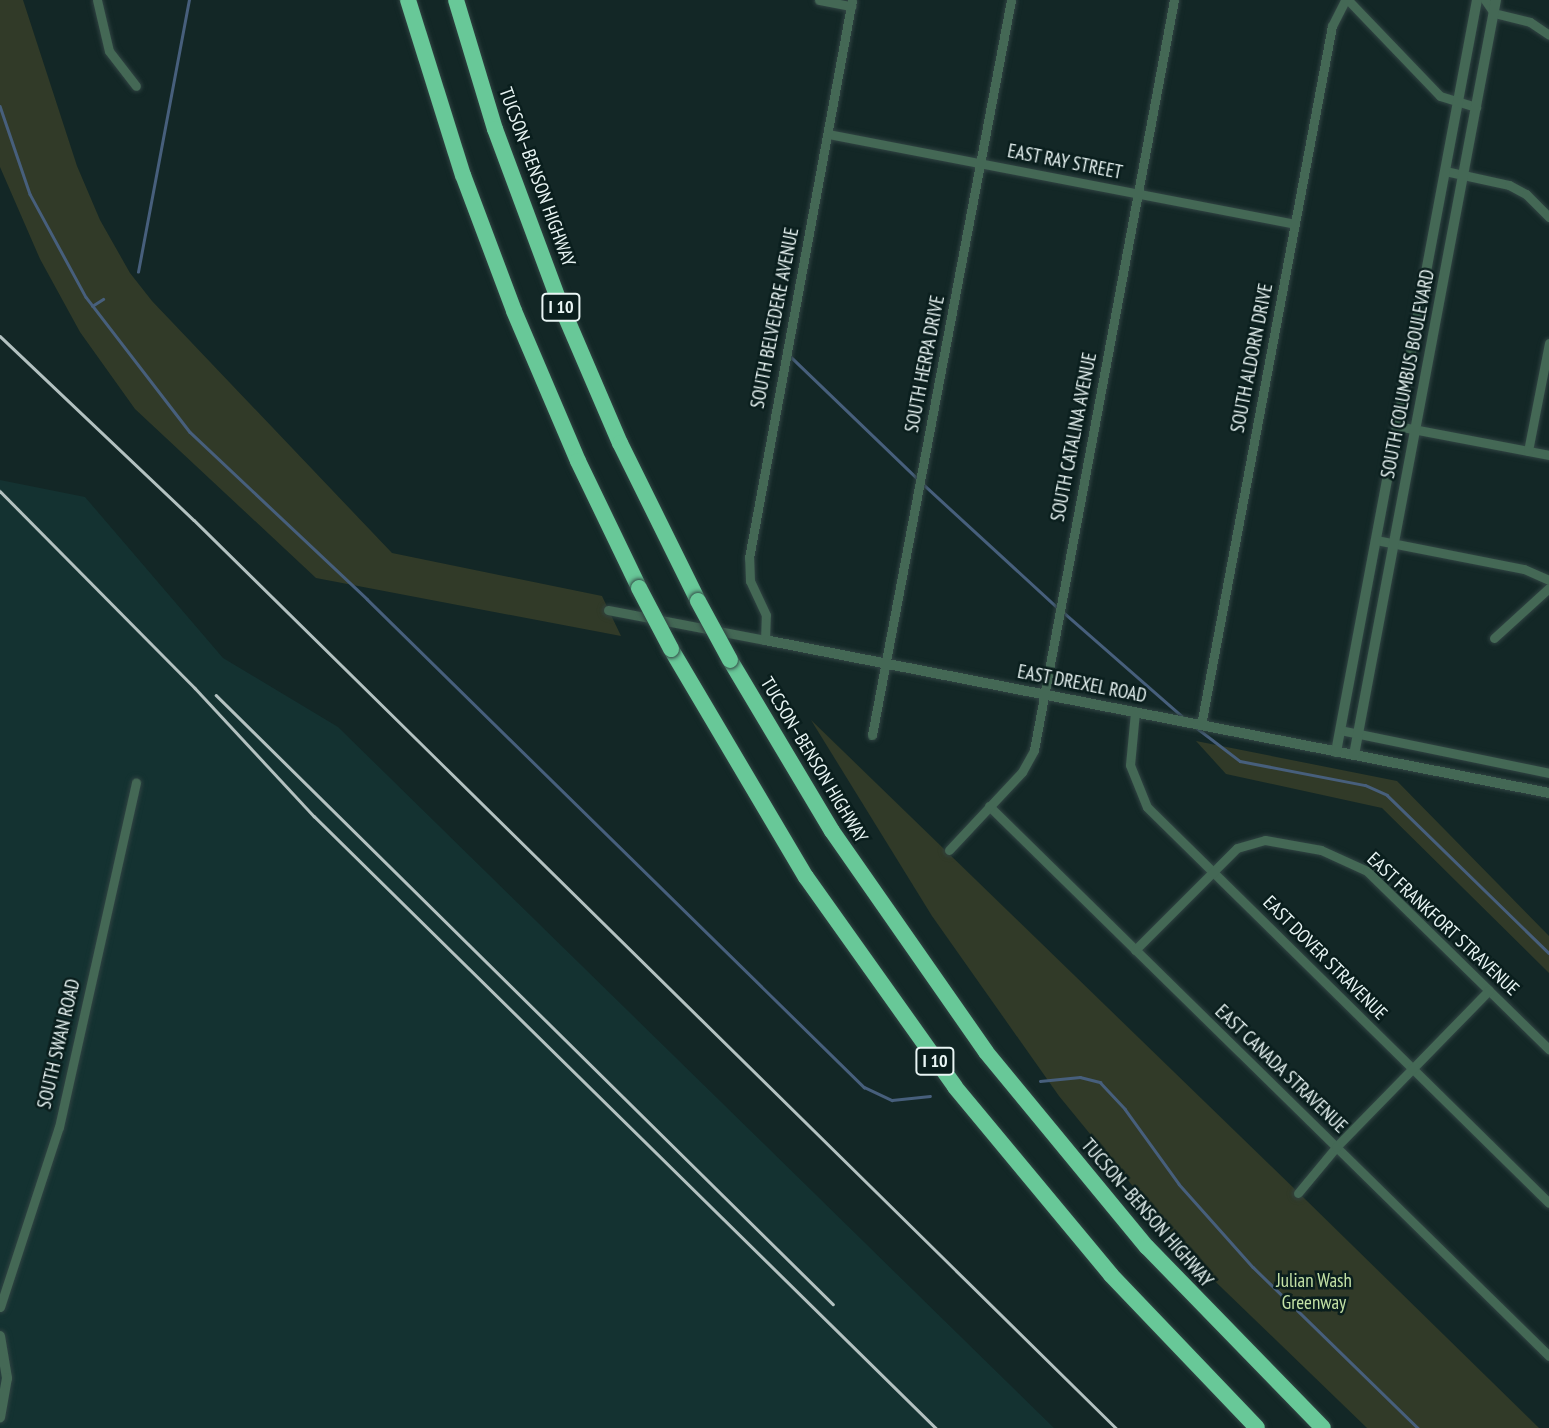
<!DOCTYPE html>
<meta charset="utf-8">
<style>
body{margin:0}
#map{position:relative;width:1549px;height:1428px;overflow:hidden;background:#132726;font-family:"PT Sans Narrow",sans-serif}
div>[style]{position:absolute}
.built>*{inset:0;background:#143231}
.green>*{inset:0;background:#313a28}
.stream>*{height:2.5px;margin:-1.25px;padding:0 1.25px;transform-origin:1.25px;border-radius:1.25px;background:#475f7c}
.roads{filter:drop-shadow(0 0 2px #314443) drop-shadow(0 0 2px #314443)}
.minor>*{height:9px;margin:-4.5px;padding:0 4.5px;transform-origin:4.5px;border-radius:4.5px;background:#446855}
.tertiary>*{height:10px;margin:-5px;padding:0 5px;transform-origin:5px;border-radius:5px;background:#446855}
.motorway>*{height:16px;margin:-8px;padding:0 8px;transform-origin:8px;border-radius:8px;background:#68c898}
.rail>*{height:2.5px;margin:-1.25px;padding:0 1.25px;transform-origin:1.25px;border-radius:1.25px;background:#b3c1c0}
.bridges{filter:drop-shadow(0 0 2px #314443) drop-shadow(0 0 2px #314443)}
.motorway-bridge>*{height:16px;margin:-8px;padding:0 8px;transform-origin:8px;border-radius:8px;background:#68c898}
span{translate:-50% -50%;white-space:nowrap;text-align:center;line-height:1.15;-webkit-text-stroke:5px #0a1e1d;paint-order:stroke}
.shield-label span{padding:2px 5px;background:#0a1e1d;border:2px solid;border-radius:5px;-webkit-text-stroke-width:0}
.shield-label{font-size:18px;color:#e9f5f4;font-weight:700}
.street-label{font-size:19px;color:#e9f5f4}
.park-label{font-size:19px;color:#c4e2a6}
</style>
<div id="map">
<div class="built">
<div style="clip-path:polygon(0 480px,85px 497px,223px 658px,338px 727px,1054px 1428px,0 1428px)"></div>
</div>
<div class="green">
<div style="clip-path:polygon(0 0,23px 0,77px 166px,100px 220px,130px 273px,152px 301px,392px 553px,602px 596px,621px 636px,316px 578px,135px 409px,80px 332px,40px 259px,0 167px)"></div>
<div style="clip-path:polygon(811px 720px,1305px 1199px,1539px 1428px,1367px 1428px,1194px 1261px,1059px 1096px,932px 916px)"></div>
<div style="clip-path:polygon(1196px 741px,1397px 781px,1549px 936px,1549px 973px,1382px 808px,1226px 774px)"></div>
</div>
<div class="stream">
<div style="left:0;top:106px;width:93px;rotate:71.2deg"></div>
<div style="left:30px;top:194px;width:117px;rotate:61.5deg"></div>
<div style="left:86px;top:297px;width:170px;rotate:52.4deg"></div>
<div style="left:190px;top:432px;width:243px;rotate:43.3deg"></div>
<div style="left:367px;top:599px;width:697px;rotate:44.48deg"></div>
<div style="left:864px;top:1087px;width:31px;rotate:25deg"></div>
<div style="left:892px;top:1100px;width:38px;rotate:-6deg"></div>
<div style="left:138px;top:272px;width:277px;rotate:-79.4deg"></div>
<div style="left:92px;top:306px;width:13px;rotate:-32deg"></div>
<div style="left:789px;top:355px;width:179px;rotate:43.9deg"></div>
<div style="left:922px;top:483px;width:183px;rotate:42.6deg"></div>
<div style="left:1062px;top:611px;width:161px;rotate:41.2deg"></div>
<div style="left:1197px;top:728px;width:54px;rotate:37.5deg"></div>
<div style="left:1240px;top:761px;width:127px;rotate:10.9deg"></div>
<div style="left:1365px;top:785px;width:24px;rotate:24deg"></div>
<div style="left:1387px;top:795px;width:226px;rotate:44.3deg"></div>
<div style="left:1040px;top:1081px;width:40px;rotate:-5.7deg"></div>
<div style="left:1080px;top:1077px;width:21px;rotate:14deg"></div>
<div style="left:1100px;top:1082px;width:37px;rotate:47deg"></div>
<div style="left:1125px;top:1109px;width:92px;rotate:54.2deg"></div>
<div style="left:1179px;top:1184px;width:111px;rotate:48.3deg"></div>
<div style="left:1253px;top:1267px;width:231px;rotate:44.3deg"></div>
</div>
<div class="roads">
<div class="minor">
<div style="left:97px;top:0;width:52px;rotate:76.8deg"></div>
<div style="left:109px;top:51px;width:44px;rotate:52.4deg"></div>
<div style="left:819px;top:0;width:33px;rotate:11deg"></div>
<div style="left:1348px;top:0;width:133px;rotate:46.2deg"></div>
<div style="left:1440px;top:96px;width:38px;rotate:17deg"></div>
<div style="left:1485px;top:0;width:16px;rotate:55deg"></div>
<div style="left:1494px;top:13px;width:37px;rotate:14deg"></div>
<div style="left:1530px;top:22px;width:23px;rotate:34deg"></div>
<div style="left:828px;top:134px;width:475px;rotate:10.9deg"></div>
<div style="left:1445px;top:171px;width:66px;rotate:12.3deg"></div>
<div style="left:1509px;top:185px;width:19px;rotate:28deg"></div>
<div style="left:1526px;top:194px;width:33px;rotate:45deg"></div>
<div style="left:1397px;top:426px;width:155px;rotate:10.8deg"></div>
<div style="left:1528px;top:451px;width:110px;rotate:-79deg"></div>
<div style="left:1376px;top:540px;width:151px;rotate:11.1deg"></div>
<div style="left:1524px;top:569px;width:27px;rotate:24deg"></div>
<div style="left:608px;top:610px;width:160px;rotate:10.8deg"></div>
<div style="left:765px;top:640px;width:25px;rotate:-88deg"></div>
<div style="left:766px;top:615px;width:38px;rotate:-115deg"></div>
<div style="left:750px;top:581px;width:23px;rotate:-92deg"></div>
<div style="left:749px;top:558px;width:567px;rotate:-79.54deg"></div>
<div style="left:1494px;top:638px;width:74px;rotate:-42.3deg"></div>
<div style="left:1135px;top:712px;width:53px;rotate:95.4deg"></div>
<div style="left:1130px;top:765px;width:45px;rotate:68deg"></div>
<div style="left:1147px;top:807px;width:564px;rotate:44.57deg"></div>
<div style="left:1201px;top:725px;width:711px;rotate:-79.39deg"></div>
<div style="left:1332px;top:26px;width:29px;rotate:-63deg"></div>
<div style="left:1340px;top:730px;width:213px;rotate:11.6deg"></div>
<div style="left:872px;top:735px;width:748px;rotate:-79.29deg"></div>
<div style="left:989px;top:806px;width:785px;rotate:44.48deg"></div>
<div style="left:949px;top:850px;width:107px;rotate:-46.9deg"></div>
<div style="left:1022px;top:772px;width:25px;rotate:-61deg"></div>
<div style="left:1034px;top:750px;width:763px;rotate:-79.43deg"></div>
<div style="left:1135px;top:950px;width:144px;rotate:-45deg"></div>
<div style="left:1237px;top:848px;width:29px;rotate:-16deg"></div>
<div style="left:1265px;top:840px;width:57px;rotate:10.1deg"></div>
<div style="left:1321px;top:850px;width:51px;rotate:24.5deg"></div>
<div style="left:1367px;top:871px;width:255px;rotate:44.4deg"></div>
<div style="left:1298px;top:1193px;width:60px;rotate:-50.4deg"></div>
<div style="left:1336px;top:1147px;width:219px;rotate:-45.7deg"></div>
<div style="left:0;top:1307px;width:189px;rotate:-71.9deg"></div>
<div style="left:59px;top:1127px;width:353px;rotate:-77.4deg"></div>
</div>
<div class="tertiary">
<div style="left:765px;top:640px;width:799px;rotate:11.04deg"></div>
<div style="left:1336px;top:752px;width:765px;rotate:-79.38deg"></div>
<div style="left:1354px;top:755px;width:768px;rotate:-79.35deg"></div>
<div style="left:0;top:1336px;width:43px;rotate:80.5deg"></div>
<div style="left:7px;top:1378px;width:40px;rotate:100deg"></div>
</div>
<div class="motorway">
<div style="left:408px;top:0;width:183px;rotate:72.6deg"></div>
<div style="left:463px;top:175px;width:145px;rotate:69.4deg"></div>
<div style="left:514px;top:311px;width:163px;rotate:66.9deg"></div>
<div style="left:578px;top:461px;width:141px;rotate:64.3deg"></div>
<div style="left:456px;top:0;width:135px;rotate:73.2deg"></div>
<div style="left:495px;top:129px;width:184px;rotate:69.6deg"></div>
<div style="left:559px;top:301px;width:155px;rotate:66.8deg"></div>
<div style="left:620px;top:443px;width:176px;rotate:63.7deg"></div>
<div style="left:671px;top:649px;width:265px;rotate:59.4deg"></div>
<div style="left:806px;top:877px;width:257px;rotate:54.6deg"></div>
<div style="left:955px;top:1087px;width:244px;rotate:50.3deg"></div>
<div style="left:1111px;top:1275px;width:211px;rotate:46.3deg"></div>
<div style="left:730px;top:660px;width:199px;rotate:59.2deg"></div>
<div style="left:832px;top:831px;width:269px;rotate:55.1deg"></div>
<div style="left:986px;top:1052px;width:253px;rotate:50.5deg"></div>
<div style="left:1147px;top:1247px;width:252px;rotate:45.8deg"></div>
</div>
</div>
<div class="rail">
<div style="left:0;top:336px;width:267px;rotate:43.5deg"></div>
<div style="left:194px;top:520px;width:1294px;rotate:44.56deg"></div>
<div style="left:0;top:491px;width:277px;rotate:45.3deg"></div>
<div style="left:195px;top:688px;width:175px;rotate:47.1deg"></div>
<div style="left:314px;top:816px;width:873px;rotate:44.54deg"></div>
<div style="left:216px;top:695px;width:867px;rotate:44.63deg"></div>
</div>
<div class="bridges">
<div class="motorway-bridge">
<div style="left:639px;top:588px;width:69px;rotate:62.3deg"></div>
<div style="left:698px;top:601px;width:67px;rotate:61.5deg"></div>
</div>
</div>
<div class="shield-label">
<span style="left:561px;top:307px">I 10</span>
<span style="left:935px;top:1061px">I 10</span>
</div>
<div class="street-label">
<span style="left:1065px;top:162px;rotate:11deg">EAST RAY STREET</span>
<span style="left:537px;top:177px;rotate:70deg">TUCSON–BENSON HIGHWAY</span>
<span style="left:775px;top:318px;rotate:-79deg">SOUTH BELVEDERE AVENUE</span>
<span style="left:1252px;top:358px;rotate:-79deg">SOUTH ALDORN DRIVE</span>
<span style="left:925px;top:364px;rotate:-79deg">SOUTH HERPA DRIVE</span>
<span style="left:1408px;top:374px;rotate:-79deg">SOUTH COLUMBUS BOULEVARD</span>
<span style="left:1074px;top:437px;rotate:-79deg">SOUTH CATALINA AVENUE</span>
<span style="left:1082px;top:684px;rotate:11deg">EAST DREXEL ROAD</span>
<span style="left:814px;top:760px;rotate:59deg">TUCSON–BENSON HIGHWAY</span>
<span style="left:1443px;top:924px;rotate:43deg">EAST FRANKFORT STRAVENUE</span>
<span style="left:1325px;top:958px;rotate:45deg">EAST DOVER STRAVENUE</span>
<span style="left:59px;top:1044px;rotate:-77deg">SOUTH SWAN ROAD</span>
<span style="left:1281px;top:1069px;rotate:44deg">EAST CANADA STRAVENUE</span>
<span style="left:1147px;top:1213px;rotate:49deg">TUCSON–BENSON HIGHWAY</span>
</div>
<div class="park-label">
<span style="left:1314px;top:1292px">Julian Wash<br>Greenway</span>
</div>
</div>
